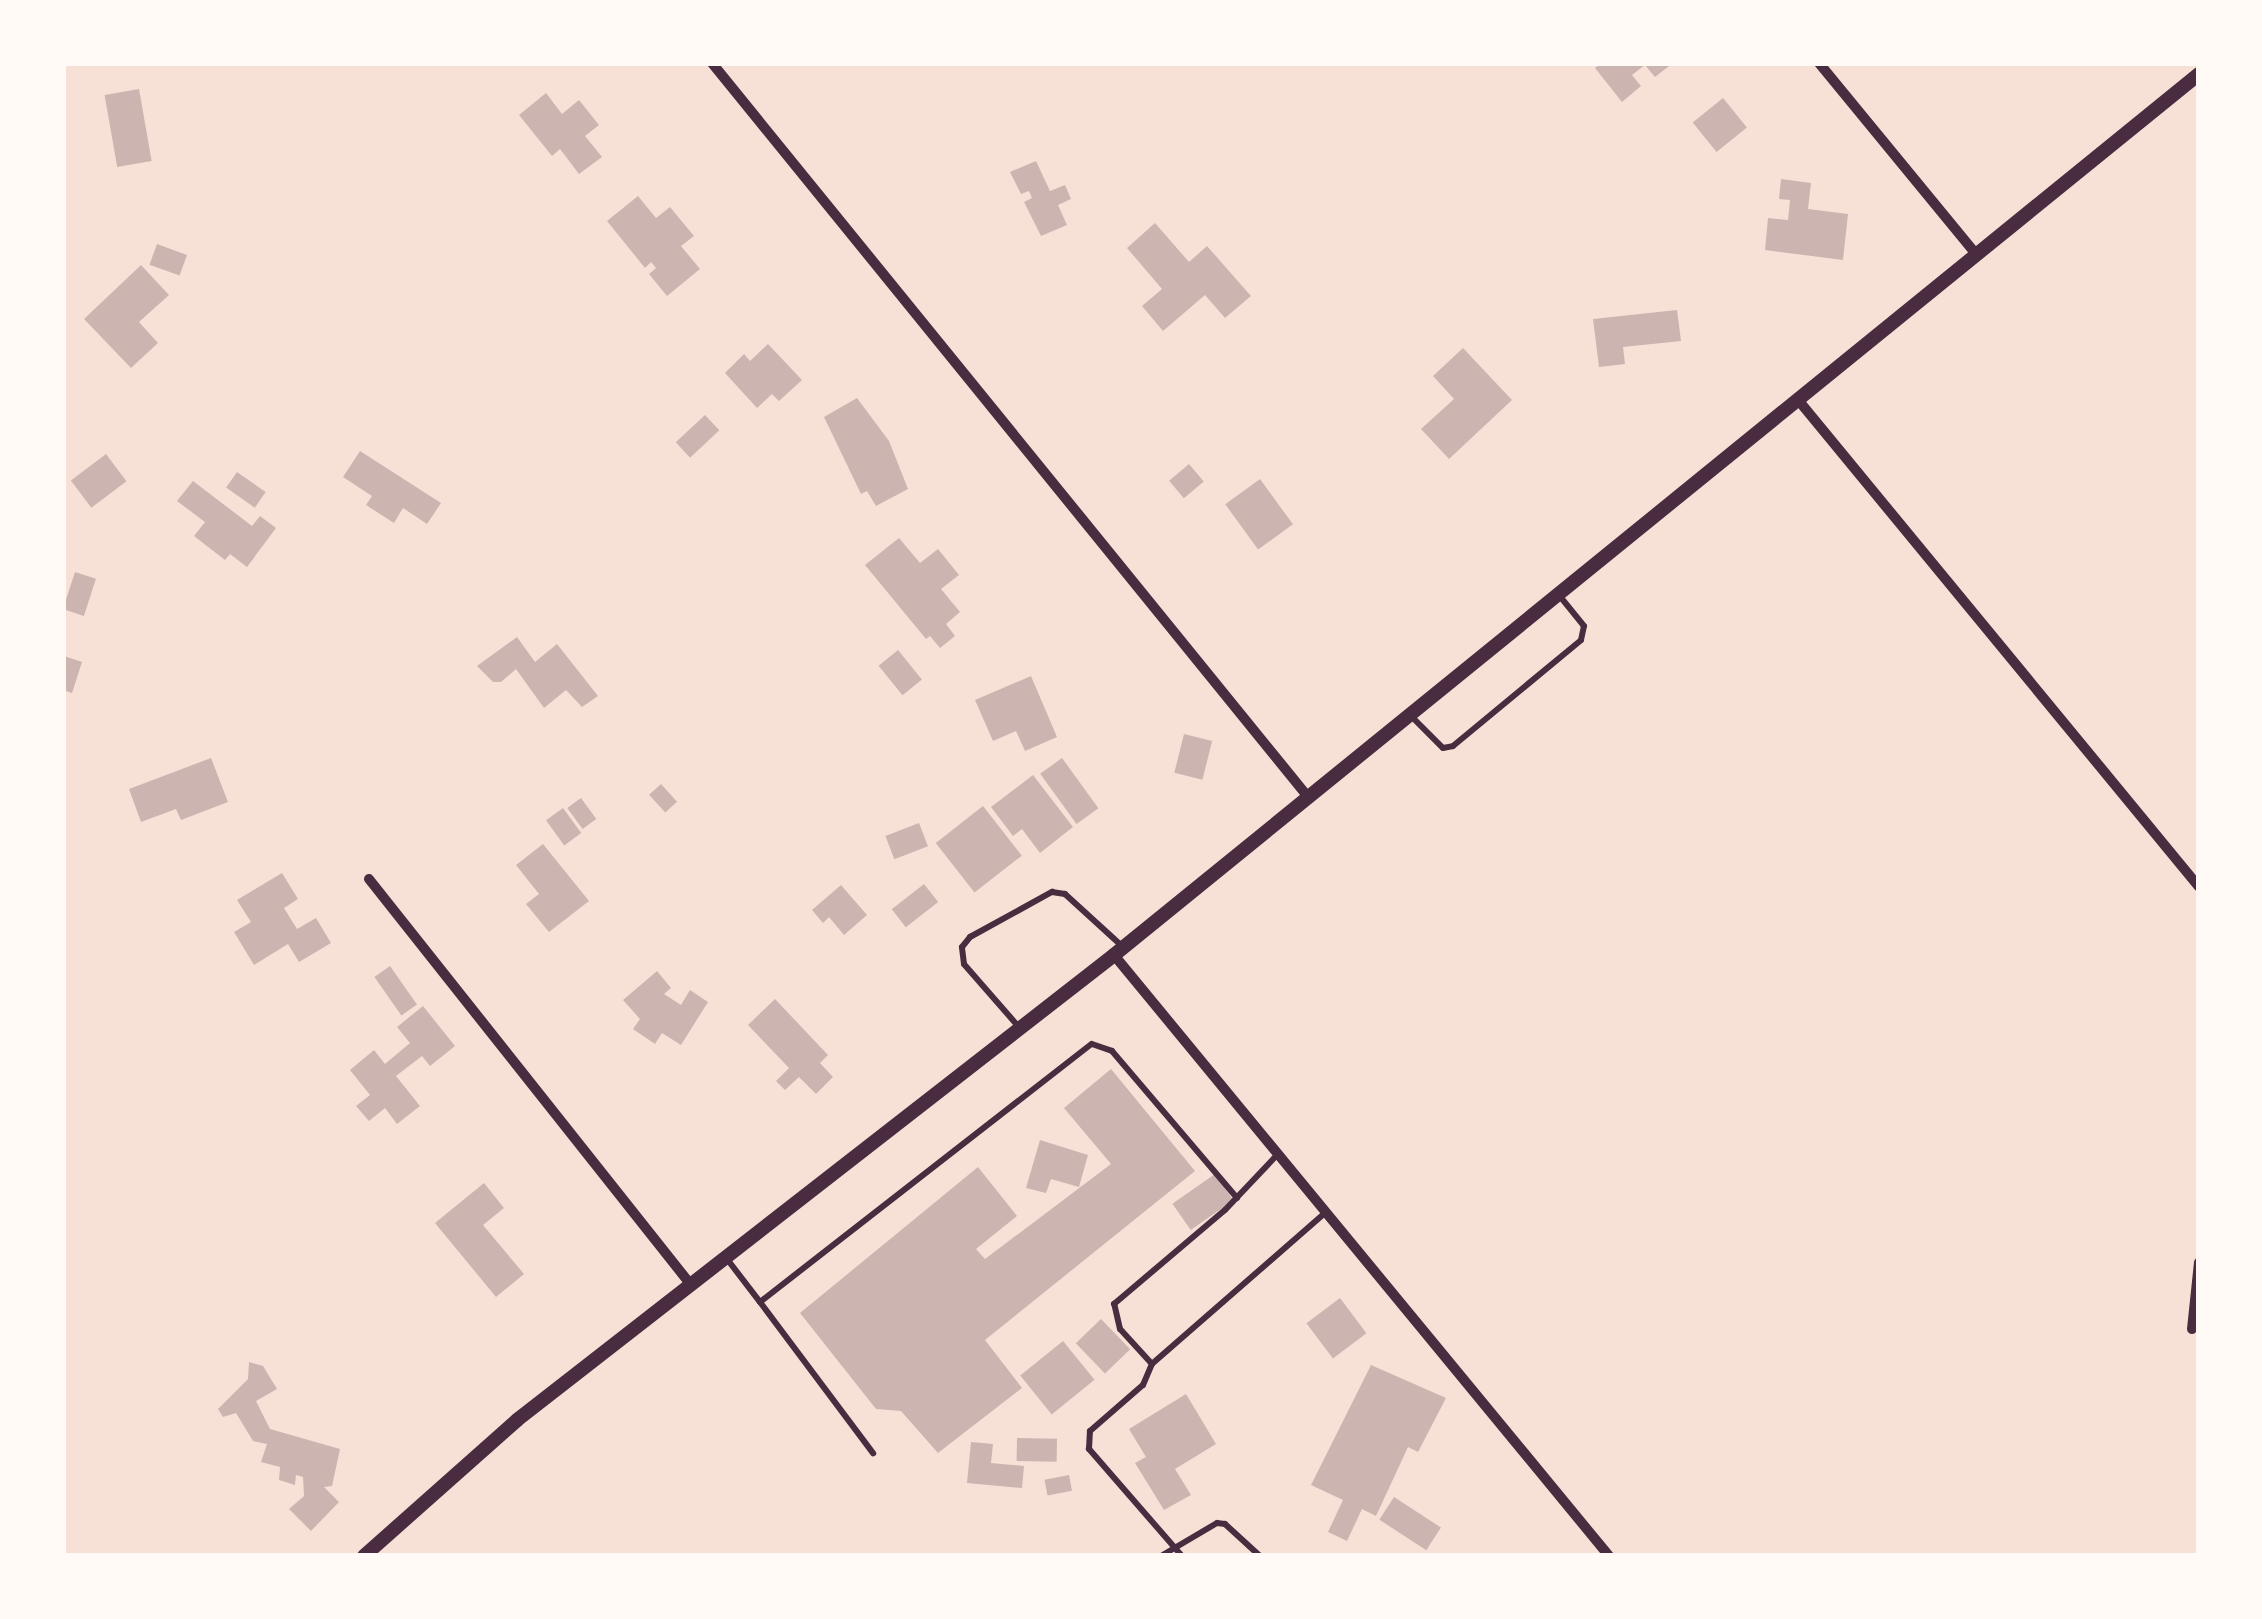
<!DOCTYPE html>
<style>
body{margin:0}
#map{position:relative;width:2262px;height:1619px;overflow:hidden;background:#f7e1d7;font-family:"DM Sans",sans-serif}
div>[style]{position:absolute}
.building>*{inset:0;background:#ccb4b1;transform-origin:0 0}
.service>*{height:6px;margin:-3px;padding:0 3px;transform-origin:3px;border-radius:3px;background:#4a2c40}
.minor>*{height:10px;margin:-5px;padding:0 5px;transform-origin:5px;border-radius:5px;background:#4a2c40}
.tertiary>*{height:14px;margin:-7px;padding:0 7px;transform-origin:7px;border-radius:7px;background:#4a2c40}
span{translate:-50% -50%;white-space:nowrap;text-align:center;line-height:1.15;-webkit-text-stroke:10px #fffaf5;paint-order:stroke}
.frame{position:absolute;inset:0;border:66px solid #fffaf5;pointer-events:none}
</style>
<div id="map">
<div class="building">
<div style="clip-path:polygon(1601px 63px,1673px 63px,1655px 77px,1645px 65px,1632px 75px,1641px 86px,1622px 102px,1595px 68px)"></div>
<div style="left:139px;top:89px;width:73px;height:35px;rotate:80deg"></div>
<div style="clip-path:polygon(546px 93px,562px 114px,579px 100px,599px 125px,585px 136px,602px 157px,579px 174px,560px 149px,552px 156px,519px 115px)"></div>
<div style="left:1723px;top:98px;width:38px;height:39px;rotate:51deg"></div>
<div style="clip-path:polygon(1036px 161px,1050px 191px,1065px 185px,1071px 199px,1058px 205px,1067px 225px,1041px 236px,1024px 202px,1032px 198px,1029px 191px,1021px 194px,1010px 172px)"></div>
<div style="clip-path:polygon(1781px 179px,1811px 183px,1808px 209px,1848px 214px,1843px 260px,1765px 250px,1768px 218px,1788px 220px,1790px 200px,1779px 199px)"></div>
<div style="clip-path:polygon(638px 196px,656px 218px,670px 207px,694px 236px,681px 246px,700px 269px,667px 296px,649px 274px,656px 268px,651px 262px,645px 268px,607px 221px)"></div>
<div style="clip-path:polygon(1155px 223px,1189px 262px,1207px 246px,1251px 296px,1225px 318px,1205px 295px,1163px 331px,1142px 306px,1162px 289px,1127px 248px)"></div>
<div style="left:157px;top:244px;width:32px;height:22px;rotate:20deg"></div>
<div style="clip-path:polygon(141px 265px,169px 295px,139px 322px,158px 343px,131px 368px,84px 319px)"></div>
<div style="clip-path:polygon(1677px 310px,1681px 341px,1623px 347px,1625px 364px,1599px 367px,1593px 319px)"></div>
<div style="clip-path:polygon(768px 344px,802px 380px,779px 401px,772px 394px,757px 408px,725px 373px,744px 354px,750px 361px)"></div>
<div style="clip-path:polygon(1463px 348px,1512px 400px,1449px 459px,1421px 429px,1454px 399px,1433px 376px)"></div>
<div style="clip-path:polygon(857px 398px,889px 441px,908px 489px,876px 506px,867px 491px,861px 494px,824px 417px)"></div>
<div style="left:705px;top:415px;width:21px;height:40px;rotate:47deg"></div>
<div style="clip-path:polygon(360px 451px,441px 503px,427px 524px,403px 508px,394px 523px,366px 505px,372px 496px,343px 477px)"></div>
<div style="left:106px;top:454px;width:34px;height:44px;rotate:53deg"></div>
<div style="left:1189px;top:464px;width:23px;height:26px;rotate:50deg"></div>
<div style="left:237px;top:472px;width:35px;height:19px;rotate:35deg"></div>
<div style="left:1260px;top:479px;width:56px;height:43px;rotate:54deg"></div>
<div style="clip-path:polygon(193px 481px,252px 526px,260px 516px,276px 528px,247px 567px,230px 554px,225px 560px,194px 536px,205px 522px,177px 501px)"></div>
<div style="clip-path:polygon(899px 538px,920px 563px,938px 549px,959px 575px,941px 589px,960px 612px,946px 624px,955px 636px,940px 648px,930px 636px,926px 639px,865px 565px)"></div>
<div style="left:75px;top:572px;width:22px;height:39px;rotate:18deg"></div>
<div style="clip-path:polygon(517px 637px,535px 662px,557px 644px,598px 696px,582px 707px,566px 690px,544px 708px,516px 669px,501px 682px,493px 682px,477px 666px)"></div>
<div style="left:898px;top:650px;width:38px;height:25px;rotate:51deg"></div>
<div style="clip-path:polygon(64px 656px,82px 662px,72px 693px,63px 690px)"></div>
<div style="clip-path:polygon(1031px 676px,1057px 737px,1025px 751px,1016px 731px,993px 741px,975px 700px)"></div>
<div style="left:1184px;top:734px;width:29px;height:40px;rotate:14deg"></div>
<div style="clip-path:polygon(211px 758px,228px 802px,181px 820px,176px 809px,141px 822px,129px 789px)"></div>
<div style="left:1062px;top:758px;width:62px;height:27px;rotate:54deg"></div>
<div style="clip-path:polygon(1033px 775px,1073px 827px,1040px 853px,1022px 829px,1013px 836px,991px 807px)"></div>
<div style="left:661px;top:784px;width:24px;height:16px;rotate:48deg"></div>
<div style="left:581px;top:798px;width:26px;height:17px;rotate:54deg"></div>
<div style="left:983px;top:806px;width:63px;height:60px;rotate:52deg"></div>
<div style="left:563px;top:808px;width:31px;height:21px;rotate:54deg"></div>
<div style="left:919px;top:823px;width:25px;height:36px;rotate:69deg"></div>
<div style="clip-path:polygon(543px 844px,589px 901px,549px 932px,526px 904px,539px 894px,516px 865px)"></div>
<div style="clip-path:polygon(282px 873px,298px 899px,284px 908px,297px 929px,316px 918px,331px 943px,299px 962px,288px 944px,254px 965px,234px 932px,251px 922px,237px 900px)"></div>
<div style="left:924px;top:884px;width:23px;height:41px;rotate:52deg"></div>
<div style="clip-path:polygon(841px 885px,867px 915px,844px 935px,829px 917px,823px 923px,812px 910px)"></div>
<div style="left:390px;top:966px;width:47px;height:19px;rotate:55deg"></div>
<div style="clip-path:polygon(657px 971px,671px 988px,664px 994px,681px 1005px,690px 990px,708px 1002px,681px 1045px,662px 1033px,655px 1044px,633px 1029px,640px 1019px,623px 1000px)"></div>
<div style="clip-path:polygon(775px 999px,828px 1055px,820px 1063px,833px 1077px,816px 1094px,799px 1077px,785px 1090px,776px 1081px,789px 1068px,748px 1025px)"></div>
<div style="clip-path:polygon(423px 1006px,455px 1046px,430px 1066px,422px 1056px,396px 1076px,420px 1106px,397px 1124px,385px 1108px,369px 1121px,356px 1106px,370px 1095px,350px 1070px,374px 1050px,385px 1064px,410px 1043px,397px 1027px)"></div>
<div style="clip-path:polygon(1111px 1069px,1195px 1171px,985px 1340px,1022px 1388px,938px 1453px,901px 1411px,876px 1409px,800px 1313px,978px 1167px,1017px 1216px,976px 1249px,985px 1259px,1111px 1164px,1064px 1108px)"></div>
<div style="clip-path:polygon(1040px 1140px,1088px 1155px,1079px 1187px,1051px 1179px,1046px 1193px,1026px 1188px)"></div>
<div style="left:1215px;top:1174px;width:32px;height:52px;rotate:55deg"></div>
<div style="clip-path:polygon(484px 1183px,504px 1208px,483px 1225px,524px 1274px,496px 1297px,435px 1223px)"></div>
<div style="left:1340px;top:1298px;width:44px;height:42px;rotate:53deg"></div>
<div style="left:1101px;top:1319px;width:42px;height:35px;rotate:46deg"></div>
<div style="left:1063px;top:1341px;width:50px;height:55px;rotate:51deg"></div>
<div style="clip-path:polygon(249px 1362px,263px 1366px,277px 1389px,256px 1401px,270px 1429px,340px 1449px,332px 1486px,324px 1487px,339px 1502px,311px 1531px,289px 1509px,304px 1496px,303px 1477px,296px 1475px,295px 1485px,279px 1480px,280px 1467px,261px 1462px,267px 1444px,253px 1441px,236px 1413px,223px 1417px,218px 1409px,248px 1379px)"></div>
<div style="clip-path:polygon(1371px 1365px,1446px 1398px,1418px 1452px,1408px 1447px,1376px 1516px,1362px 1509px,1347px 1541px,1328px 1532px,1343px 1500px,1311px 1485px)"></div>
<div style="clip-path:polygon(1186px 1394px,1216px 1444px,1175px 1469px,1191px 1495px,1164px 1510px,1135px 1463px,1146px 1457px,1129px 1429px)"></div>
<div style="left:1017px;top:1438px;width:40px;height:23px;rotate:1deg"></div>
<div style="clip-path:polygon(971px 1442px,993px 1444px,991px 1463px,1024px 1466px,1022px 1488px,967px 1483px)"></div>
<div style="left:1069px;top:1475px;width:16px;height:25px;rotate:79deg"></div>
<div style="left:1394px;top:1497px;width:56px;height:27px;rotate:33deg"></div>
</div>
<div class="service">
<div style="left:1411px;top:716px;width:45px;rotate:45deg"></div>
<div style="left:1443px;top:748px;width:10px;rotate:-11deg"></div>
<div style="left:1453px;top:746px;width:166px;rotate:-39.6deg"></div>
<div style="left:1581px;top:640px;width:14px;rotate:-78deg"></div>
<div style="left:1584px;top:626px;width:40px;rotate:-129deg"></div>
<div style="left:1018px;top:1026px;width:82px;rotate:-131.1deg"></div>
<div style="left:964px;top:964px;width:17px;rotate:-97deg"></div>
<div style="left:962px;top:947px;width:13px;rotate:-51deg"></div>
<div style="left:970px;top:937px;width:94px;rotate:-28.8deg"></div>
<div style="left:1052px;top:892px;width:13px;rotate:9deg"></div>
<div style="left:1065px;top:894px;width:79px;rotate:42.4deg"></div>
<div style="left:727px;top:1259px;width:54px;rotate:52.5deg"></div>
<div style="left:760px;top:1302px;width:420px;rotate:-37.9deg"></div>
<div style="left:1092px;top:1044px;width:21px;rotate:19deg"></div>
<div style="left:1112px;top:1051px;width:193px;rotate:49.6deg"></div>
<div style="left:760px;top:1302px;width:189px;rotate:53.2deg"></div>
<div style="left:1153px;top:1363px;width:230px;rotate:-41.1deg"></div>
<div style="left:1161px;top:1556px;width:65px;rotate:-30.5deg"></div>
<div style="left:1217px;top:1523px;width:8px;rotate:7deg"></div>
<div style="left:1225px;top:1524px;width:47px;rotate:42.4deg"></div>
<div style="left:1182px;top:1556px;width:142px;rotate:-131deg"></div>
<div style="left:1089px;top:1449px;width:18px;rotate:-87deg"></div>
<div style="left:1090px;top:1431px;width:70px;rotate:-41deg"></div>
<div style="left:1143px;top:1385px;width:23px;rotate:-67deg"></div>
<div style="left:1152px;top:1364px;width:47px;rotate:-132.4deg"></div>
<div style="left:1120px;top:1329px;width:26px;rotate:-103deg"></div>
<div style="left:1114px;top:1304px;width:145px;rotate:-40.3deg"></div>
<div style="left:1225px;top:1210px;width:77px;rotate:-46.6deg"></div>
</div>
<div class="minor">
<div style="left:712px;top:63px;width:946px;rotate:50.92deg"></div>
<div style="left:1819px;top:63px;width:244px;rotate:50.6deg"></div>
<div style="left:1799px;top:401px;width:629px;rotate:50.54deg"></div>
<div style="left:369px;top:879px;width:518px;rotate:51.58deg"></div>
<div style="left:1114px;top:955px;width:779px;rotate:50.52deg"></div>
<div style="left:2192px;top:1329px;width:67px;rotate:-84deg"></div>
</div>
<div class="tertiary">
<div style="left:364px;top:1556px;width:205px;rotate:-41.6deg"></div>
<div style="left:517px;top:1420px;width:757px;rotate:-37.91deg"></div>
<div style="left:1114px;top:955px;width:1398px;rotate:-39.08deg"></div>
</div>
<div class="frame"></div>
</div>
